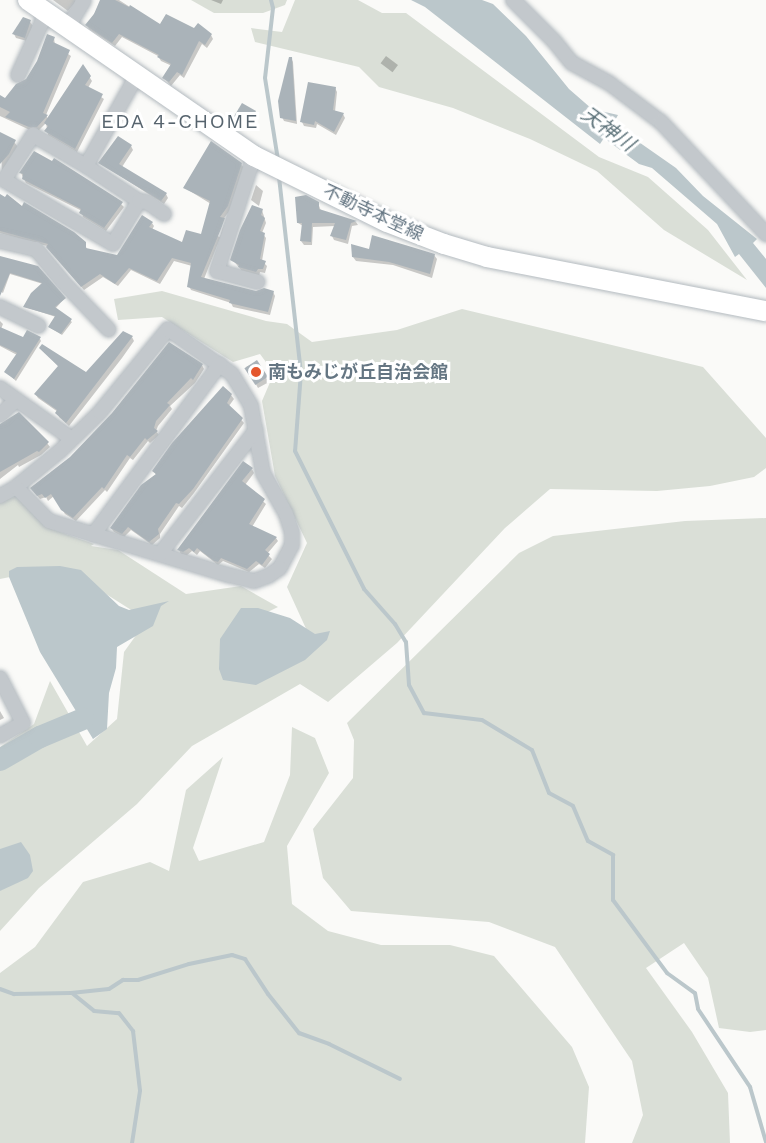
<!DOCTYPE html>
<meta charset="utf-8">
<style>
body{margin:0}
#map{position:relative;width:766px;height:1143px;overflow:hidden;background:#fafaf8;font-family:"Work Sans","Noto Sans JP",sans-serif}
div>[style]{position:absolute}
.green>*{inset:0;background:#dadfd7}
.water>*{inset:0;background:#bbc7cb}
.shadow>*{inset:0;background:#0003;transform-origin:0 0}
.stream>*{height:4px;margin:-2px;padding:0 2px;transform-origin:2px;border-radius:2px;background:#bbc7cb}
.river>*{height:22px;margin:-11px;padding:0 11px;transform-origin:11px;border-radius:11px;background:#bbc7cb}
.building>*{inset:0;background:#aab3b9;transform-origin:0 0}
.roads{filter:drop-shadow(0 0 2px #b3babf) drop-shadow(0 0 2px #b3babf)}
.minor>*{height:14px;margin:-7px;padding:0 7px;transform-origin:7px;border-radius:7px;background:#c3c8cc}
.secondary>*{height:20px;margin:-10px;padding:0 10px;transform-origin:10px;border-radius:10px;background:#fff}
.dots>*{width:16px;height:16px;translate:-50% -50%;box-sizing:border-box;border:3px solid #fff;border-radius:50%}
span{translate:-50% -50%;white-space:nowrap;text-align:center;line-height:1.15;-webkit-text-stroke:6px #fff;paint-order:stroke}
.street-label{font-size:18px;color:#657683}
.poi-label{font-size:18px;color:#657683;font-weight:700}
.left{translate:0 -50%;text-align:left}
.neighbourhood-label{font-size:20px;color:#57646e;letter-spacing:1.5px}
.water-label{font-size:20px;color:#60757c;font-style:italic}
</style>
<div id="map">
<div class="green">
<div style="clip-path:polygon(191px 0,287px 0,285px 5px,263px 13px,214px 13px)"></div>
<div style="clip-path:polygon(295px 0,358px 0,382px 13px,406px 13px,599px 157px,648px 177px,708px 230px,747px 280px,664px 230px,597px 171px,530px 139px,453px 108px,379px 87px,359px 67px,255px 42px,251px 28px,282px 32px)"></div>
<div style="clip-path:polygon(162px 291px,266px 321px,287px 324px,312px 342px,397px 330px,462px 309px,703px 367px,766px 438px,766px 468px,754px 477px,710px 486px,657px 491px,550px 489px,505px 528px,397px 643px,328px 702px,300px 684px,192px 746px,137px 804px,39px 888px,0 931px,0 747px,34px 724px,50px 681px,87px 746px,117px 719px,124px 652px,147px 620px,76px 575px,25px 574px,0 579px,0 503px,16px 494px,46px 527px,94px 544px,91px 546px,118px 550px,186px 594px,241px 586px,278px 607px,243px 624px,313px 644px,287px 587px,307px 543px,275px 476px,262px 401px,274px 373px,260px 354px,233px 362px,162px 317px,118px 320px,114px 299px)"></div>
<div style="clip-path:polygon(766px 518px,766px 1030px,750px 1032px,719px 1028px,708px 978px,684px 943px,646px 968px,692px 1032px,728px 1093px,730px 1143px,632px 1143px,643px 1115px,632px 1061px,555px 947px,489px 922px,351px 911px,323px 878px,313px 829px,353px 778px,354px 740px,347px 723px,519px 553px,553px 536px,685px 521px)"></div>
<div style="clip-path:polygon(292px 727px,315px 738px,329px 773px,287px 846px,292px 904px,328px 931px,381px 945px,450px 945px,494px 956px,572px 1047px,589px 1087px,585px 1143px,0 1143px,0 973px,35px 947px,83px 882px,150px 862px,169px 871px,186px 790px,223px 757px,193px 848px,199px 861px,264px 842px,290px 775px)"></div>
</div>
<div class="water">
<div style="clip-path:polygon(411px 0,482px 0,493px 4px,526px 36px,569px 89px,592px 109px,618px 115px,613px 124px,676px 168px,703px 196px,757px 239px,753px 243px,766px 259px,766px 288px,739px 254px,735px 257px,717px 224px,652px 168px,639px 164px,604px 138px,600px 144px,425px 7px)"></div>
<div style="clip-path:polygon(60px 566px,81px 570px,119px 606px,129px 610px,169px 601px,161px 606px,153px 626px,117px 647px,116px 668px,109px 693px,107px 729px,93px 739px,40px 652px,9px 577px,9px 571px,17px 567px)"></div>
<div style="clip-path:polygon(241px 608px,258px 608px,290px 618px,315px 634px,330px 631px,327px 640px,305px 660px,256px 685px,223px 680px,219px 669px,220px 639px)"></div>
<div style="clip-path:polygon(21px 842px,30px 855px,33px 871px,28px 878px,0 891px,0 849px)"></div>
</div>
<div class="shadow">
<div style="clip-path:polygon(53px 0,75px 0,76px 1px,68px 11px)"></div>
<div style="clip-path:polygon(103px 0,119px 0,161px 27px,195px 30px,211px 35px,213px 39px,207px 48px,202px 44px,184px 78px,180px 75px,171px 86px,164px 78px,172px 66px,161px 61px,158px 56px,122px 37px,115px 46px,89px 29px,87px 25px)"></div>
<div style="clip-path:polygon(211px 0,223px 0,221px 4px)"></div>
<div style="clip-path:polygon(30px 22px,33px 26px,27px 41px,16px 38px,14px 34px)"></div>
<div style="clip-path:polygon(54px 38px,55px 45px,71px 56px,46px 115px,48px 119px,83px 67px,92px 81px,88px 88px,104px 99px,77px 152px,48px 135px,46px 123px,39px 130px,32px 131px,0 116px,0 97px,5px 99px,27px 80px)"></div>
<div style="left:386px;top:56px;width:15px;height:9px;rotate:37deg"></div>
<div style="clip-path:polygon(291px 58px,293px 62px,297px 124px,284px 121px,282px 117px)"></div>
<div style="clip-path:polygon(335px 88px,337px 92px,335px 112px,343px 114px,345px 118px,336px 135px,317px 124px,316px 128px,304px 126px,302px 122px)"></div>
<div style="clip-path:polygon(255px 112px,258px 116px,248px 131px,234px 118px)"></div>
<div style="clip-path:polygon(0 134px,14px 142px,18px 147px,12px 160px,2px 170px)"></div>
<div style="clip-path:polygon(131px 146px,133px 150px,122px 167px,166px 194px,168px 198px,164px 204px,100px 163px)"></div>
<div style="clip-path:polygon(241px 164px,244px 168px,230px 210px,222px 221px,217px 236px,220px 237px,225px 221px,222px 233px,204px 279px,256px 292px,273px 292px,275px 296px,270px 315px,233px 307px,231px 303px,191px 290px,189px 286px,192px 266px,174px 261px,160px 284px,131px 270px,118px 286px,103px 277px,84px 290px,47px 246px,0 233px,0 198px,85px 243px,87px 250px,118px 257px,152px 223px,154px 226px,152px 230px,183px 245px,202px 236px,211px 204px,185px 188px)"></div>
<div style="clip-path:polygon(21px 173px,121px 204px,124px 207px,106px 231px,83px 217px,82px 211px,26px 183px)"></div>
<div style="clip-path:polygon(256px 185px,263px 191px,259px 206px,251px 200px)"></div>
<div style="clip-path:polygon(318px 203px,321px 211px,356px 222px,358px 225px,352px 226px,348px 244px,334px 240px,332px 236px,335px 226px,313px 227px,312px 245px,304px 245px,301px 241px,303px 226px,298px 223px)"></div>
<div style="clip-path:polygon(262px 210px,266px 223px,262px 233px,266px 238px,262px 261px,267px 266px,265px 273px,260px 272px,259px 276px,242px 271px,232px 259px)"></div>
<div style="clip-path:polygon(370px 251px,434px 255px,437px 259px,432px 278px,393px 265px,356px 261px,353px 257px)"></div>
<div style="clip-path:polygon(0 258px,37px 267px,64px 299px,55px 309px,72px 322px,62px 335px,49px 327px,56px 317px,25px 307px,43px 284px,10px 274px,3px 293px,0 291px)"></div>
<div style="clip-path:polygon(0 321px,3px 324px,1px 329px,23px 339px,40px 339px,41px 341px,16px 381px,6px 372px,17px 355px,0 346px)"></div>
<div style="clip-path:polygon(132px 337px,134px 341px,122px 358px,69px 426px,59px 417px,58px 412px,38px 398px,36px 395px,59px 367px,41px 348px,87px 373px)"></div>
<div style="clip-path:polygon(256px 362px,269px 382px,258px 388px,246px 367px)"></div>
<div style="clip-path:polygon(202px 365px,204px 369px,195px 383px,170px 406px,172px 409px,158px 426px,156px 431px,159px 435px,150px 443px,148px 441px,133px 460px,130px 458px,107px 492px,105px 490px,76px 521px,65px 514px,54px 496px,48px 501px,46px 497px,40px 499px,34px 492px)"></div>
<div style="clip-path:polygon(231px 395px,234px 399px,229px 406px,244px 423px,194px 493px,182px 508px,179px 506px,160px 534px,160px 538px,152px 545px,131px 530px,124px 537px,114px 532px,111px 528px,156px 475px,154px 471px)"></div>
<div style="clip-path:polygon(0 427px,47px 443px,50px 447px,41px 455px,19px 467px,18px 465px,0 479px)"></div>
<div style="clip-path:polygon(252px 469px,254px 473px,245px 485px,266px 504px,252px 527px,276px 538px,278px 541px,267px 554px,272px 559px,265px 568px,259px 564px,249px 572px,223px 561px,218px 565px,200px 551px,197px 555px,192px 551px,186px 556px,181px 554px,179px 550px)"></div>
<div style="clip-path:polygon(0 711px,4px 718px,0 720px)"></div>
</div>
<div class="stream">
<div style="left:271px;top:0;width:8px;rotate:76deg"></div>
<div style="left:273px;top:8px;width:70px;rotate:96.5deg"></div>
<div style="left:265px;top:78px;width:83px;rotate:81deg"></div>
<div style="left:279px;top:177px;width:196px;rotate:83.6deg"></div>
<div style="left:301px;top:372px;width:79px;rotate:94.3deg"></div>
<div style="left:295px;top:451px;width:154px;rotate:63.4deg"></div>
<div style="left:364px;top:589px;width:47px;rotate:48.5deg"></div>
<div style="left:395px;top:624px;width:21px;rotate:59deg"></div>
<div style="left:406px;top:642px;width:43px;rotate:86deg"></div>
<div style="left:409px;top:685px;width:32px;rotate:62deg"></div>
<div style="left:424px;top:713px;width:58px;rotate:6.9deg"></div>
<div style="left:482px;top:720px;width:58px;rotate:31deg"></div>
<div style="left:532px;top:750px;width:46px;rotate:68.4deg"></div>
<div style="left:549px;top:793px;width:27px;rotate:28deg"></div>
<div style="left:573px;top:806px;width:38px;rotate:67deg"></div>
<div style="left:588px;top:841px;width:29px;rotate:29deg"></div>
<div style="left:613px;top:855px;width:45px;rotate:90deg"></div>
<div style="left:613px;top:900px;width:91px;rotate:53.5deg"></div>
<div style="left:667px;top:973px;width:34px;rotate:36deg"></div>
<div style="left:695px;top:993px;width:16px;rotate:79deg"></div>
<div style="left:698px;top:1009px;width:94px;rotate:56.3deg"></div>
<div style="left:750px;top:1087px;width:57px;rotate:73.8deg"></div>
<div style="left:0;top:989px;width:15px;rotate:20deg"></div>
<div style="left:14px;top:994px;width:57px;rotate:-1deg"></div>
<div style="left:71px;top:993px;width:38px;rotate:-6deg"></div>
<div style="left:109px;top:989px;width:17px;rotate:-33deg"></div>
<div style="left:123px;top:980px;width:15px"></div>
<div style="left:138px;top:980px;width:53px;rotate:-17.4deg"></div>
<div style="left:189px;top:964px;width:44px;rotate:-11.8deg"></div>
<div style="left:232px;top:955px;width:14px;rotate:17deg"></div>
<div style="left:245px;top:959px;width:42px;rotate:56.7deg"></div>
<div style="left:268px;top:994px;width:50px;rotate:51.5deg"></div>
<div style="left:299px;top:1033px;width:32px;rotate:20deg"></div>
<div style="left:329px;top:1044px;width:79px;rotate:26.2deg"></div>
<div style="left:72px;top:993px;width:28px;rotate:39deg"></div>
<div style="left:94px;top:1011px;width:25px;rotate:5deg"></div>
<div style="left:119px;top:1013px;width:23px;rotate:52deg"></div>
<div style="left:133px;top:1031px;width:60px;rotate:83.3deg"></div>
<div style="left:140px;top:1091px;width:53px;rotate:98.7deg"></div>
</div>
<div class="river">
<div style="left:0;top:760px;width:46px;rotate:-29.9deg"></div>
<div style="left:40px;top:737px;width:47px;rotate:-22.7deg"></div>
</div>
<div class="building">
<div style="clip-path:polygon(100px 0,115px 0,129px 7px,130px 5px,160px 24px,166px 14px,194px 28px,198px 23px,212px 34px,205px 45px,199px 41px,182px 75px,177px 72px,169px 82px,162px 78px,171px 64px,157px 57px,159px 55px,119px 34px,112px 43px,85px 25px,94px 14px)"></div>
<div style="clip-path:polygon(23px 17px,31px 20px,25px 38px,12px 34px)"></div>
<div style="clip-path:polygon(47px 34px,55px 37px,53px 42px,70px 50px,43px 113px,48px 115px,37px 127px,29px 127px,5px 117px,10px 112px,0 107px,0 95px,5px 98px,16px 84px,26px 79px,37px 61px)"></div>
<div style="clip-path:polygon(289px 57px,292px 57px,296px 121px,280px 118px,278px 101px)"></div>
<div style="clip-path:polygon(83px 64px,91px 76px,85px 85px,103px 94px,75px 149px,44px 131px,48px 126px,44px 123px)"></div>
<div style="clip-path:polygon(308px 82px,336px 87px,333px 110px,344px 113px,334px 132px,315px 121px,314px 125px,300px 122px)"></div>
<div style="clip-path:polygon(242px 103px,256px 111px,246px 129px,233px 118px)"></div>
<div style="clip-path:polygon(0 132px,16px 140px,9px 154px,0 164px)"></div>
<div style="clip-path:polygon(118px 136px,132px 145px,119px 164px,167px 193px,161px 201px,98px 163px)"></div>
<div style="clip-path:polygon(211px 141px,242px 163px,228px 206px,220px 217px,225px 218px,221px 229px,201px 277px,256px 291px,264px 288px,274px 291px,268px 312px,229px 303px,230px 300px,187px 287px,191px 263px,172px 258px,157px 281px,129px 268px,115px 284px,100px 274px,81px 287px,46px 247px,48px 244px,0 231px,0 194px,5px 197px,7px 194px,22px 206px,24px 202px,74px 232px,86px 242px,86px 248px,117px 255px,142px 215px,153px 222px,149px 227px,182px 242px,186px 230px,201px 234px,210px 201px,183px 188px)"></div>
<div style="clip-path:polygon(34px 151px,52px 161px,54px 158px,123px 202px,104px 228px,79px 213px,81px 209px,22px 179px,23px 174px,19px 173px)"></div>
<div style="clip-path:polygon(306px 195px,319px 202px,319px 209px,357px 221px,351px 223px,346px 240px,330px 236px,335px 223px,312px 223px,311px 242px,300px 241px,302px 223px,297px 223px,295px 197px)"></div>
<div style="clip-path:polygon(252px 205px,263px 209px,261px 215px,265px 218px,260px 231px,265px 233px,260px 259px,266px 261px,263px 269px,258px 269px,256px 272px,238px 267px,239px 265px,230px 260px,240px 230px)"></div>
<div style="clip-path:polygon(372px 235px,435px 254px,430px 274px,389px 262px,352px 257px,351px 244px,369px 249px)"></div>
<div style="clip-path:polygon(0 256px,38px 266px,66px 298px,55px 307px,72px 319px,61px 334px,48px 327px,55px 316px,23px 307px,31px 293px,42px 283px,10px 273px,0 296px)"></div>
<div style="clip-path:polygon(0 327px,23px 337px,27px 330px,41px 337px,14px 379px,4px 372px,17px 353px,0 345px)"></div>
<div style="clip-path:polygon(123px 331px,133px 336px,66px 423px,55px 413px,57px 410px,34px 394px,58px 366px,39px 348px,42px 344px,86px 372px)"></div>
<div style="clip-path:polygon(169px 342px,203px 364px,193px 380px,191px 378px,167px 403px,170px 405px,156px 421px,154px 428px,158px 431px,147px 440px,145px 438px,130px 457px,127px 455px,104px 489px,102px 487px,73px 518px,61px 510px,51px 494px,45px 498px,42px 494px,37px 496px,30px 488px,70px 457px,112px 413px)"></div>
<div style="left:257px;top:360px;width:20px;height:15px;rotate:57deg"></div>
<div style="clip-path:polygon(223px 386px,232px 394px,227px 403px,243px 418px,193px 489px,179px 504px,176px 503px,158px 529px,159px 534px,149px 542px,128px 527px,122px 534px,110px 528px,141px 485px,156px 474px,152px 471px,172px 443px)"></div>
<div style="clip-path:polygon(19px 412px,49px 442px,39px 452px,37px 451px,0 472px,0 424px)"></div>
<div style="clip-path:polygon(243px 461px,253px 468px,242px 481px,265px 499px,249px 524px,277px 537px,265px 550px,270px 554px,262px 565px,256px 561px,247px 569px,221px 558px,218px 562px,214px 561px,197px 548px,194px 552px,189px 548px,183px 552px,177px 550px)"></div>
</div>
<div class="roads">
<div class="minor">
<div style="left:513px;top:0;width:58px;rotate:45deg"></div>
<div style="left:554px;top:41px;width:28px;rotate:51deg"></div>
<div style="left:572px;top:63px;width:42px;rotate:28.4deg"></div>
<div style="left:609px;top:83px;width:65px;rotate:36.9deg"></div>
<div style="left:661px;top:122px;width:154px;rotate:46.8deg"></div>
<div style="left:68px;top:27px;width:31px;rotate:-59deg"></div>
<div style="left:18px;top:75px;width:68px;rotate:-65.7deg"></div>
<div style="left:254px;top:156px;width:121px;rotate:107.8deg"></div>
<div style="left:217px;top:271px;width:42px;rotate:15deg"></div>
<div style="left:86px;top:166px;width:64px;rotate:33.4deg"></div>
<div style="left:139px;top:201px;width:50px;rotate:121.2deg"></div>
<div style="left:113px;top:244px;width:126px;rotate:-149.6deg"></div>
<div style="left:4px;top:180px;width:54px;rotate:-57.2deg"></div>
<div style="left:33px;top:135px;width:61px;rotate:30.3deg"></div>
<div style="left:86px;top:166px;width:104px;rotate:-60.7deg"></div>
<div style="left:139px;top:201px;width:8px;rotate:7deg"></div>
<div style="left:147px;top:202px;width:21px;rotate:35deg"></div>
<div style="left:0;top:241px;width:37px;rotate:13deg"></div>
<div style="left:36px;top:249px;width:43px;rotate:50.7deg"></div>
<div style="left:63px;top:282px;width:66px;rotate:46.2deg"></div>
<div style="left:0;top:307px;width:43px;rotate:26deg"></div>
<div style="left:0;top:388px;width:88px;rotate:35.3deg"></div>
<div style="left:0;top:415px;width:22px;rotate:-43deg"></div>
<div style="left:0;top:496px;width:18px;rotate:-29deg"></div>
<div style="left:16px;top:487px;width:57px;rotate:-39.3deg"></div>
<div style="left:60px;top:451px;width:56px;rotate:-44.3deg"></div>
<div style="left:100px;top:412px;width:107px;rotate:-50.7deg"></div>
<div style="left:168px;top:329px;width:78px;rotate:35.1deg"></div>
<div style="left:232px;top:374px;width:37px;rotate:59deg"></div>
<div style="left:251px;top:406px;width:68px;rotate:79.8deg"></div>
<div style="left:263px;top:473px;width:47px;rotate:60.7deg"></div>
<div style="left:286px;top:514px;width:19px;rotate:72deg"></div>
<div style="left:292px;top:532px;width:13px;rotate:90deg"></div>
<div style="left:292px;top:545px;width:26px;rotate:118deg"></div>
<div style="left:280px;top:568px;width:14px;rotate:146deg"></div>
<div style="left:268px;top:576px;width:15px;rotate:160deg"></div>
<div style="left:254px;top:581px;width:27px;rotate:-167deg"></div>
<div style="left:228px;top:575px;width:187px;rotate:-163.2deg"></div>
<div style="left:49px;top:521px;width:47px;rotate:-134.1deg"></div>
<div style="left:93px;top:535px;width:213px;rotate:-53.4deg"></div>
<div style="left:160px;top:554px;width:157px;rotate:-52.3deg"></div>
<div style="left:0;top:678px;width:51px;rotate:62.9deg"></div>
<div style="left:23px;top:723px;width:26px;rotate:151deg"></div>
</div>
<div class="secondary">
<div style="left:28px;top:0;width:275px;rotate:34.6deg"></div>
<div style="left:254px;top:156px;width:148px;rotate:26.4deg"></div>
<div style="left:387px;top:222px;width:61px;rotate:21.1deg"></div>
<div style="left:444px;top:244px;width:45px;rotate:16.8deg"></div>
<div style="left:487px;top:257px;width:284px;rotate:11deg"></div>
</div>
</div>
<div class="dots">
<div style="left:256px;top:372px;background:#e4572e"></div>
</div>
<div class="street-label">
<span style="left:373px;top:213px;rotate:25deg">不動寺本堂線</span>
</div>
<div class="poi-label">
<span class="left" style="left:268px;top:372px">南もみじが丘自治会館</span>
</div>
<div class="neighbourhood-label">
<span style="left:180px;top:121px">EDA 4-CHOME</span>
</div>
<div class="water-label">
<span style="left:608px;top:129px;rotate:36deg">天神川</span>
</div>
</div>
